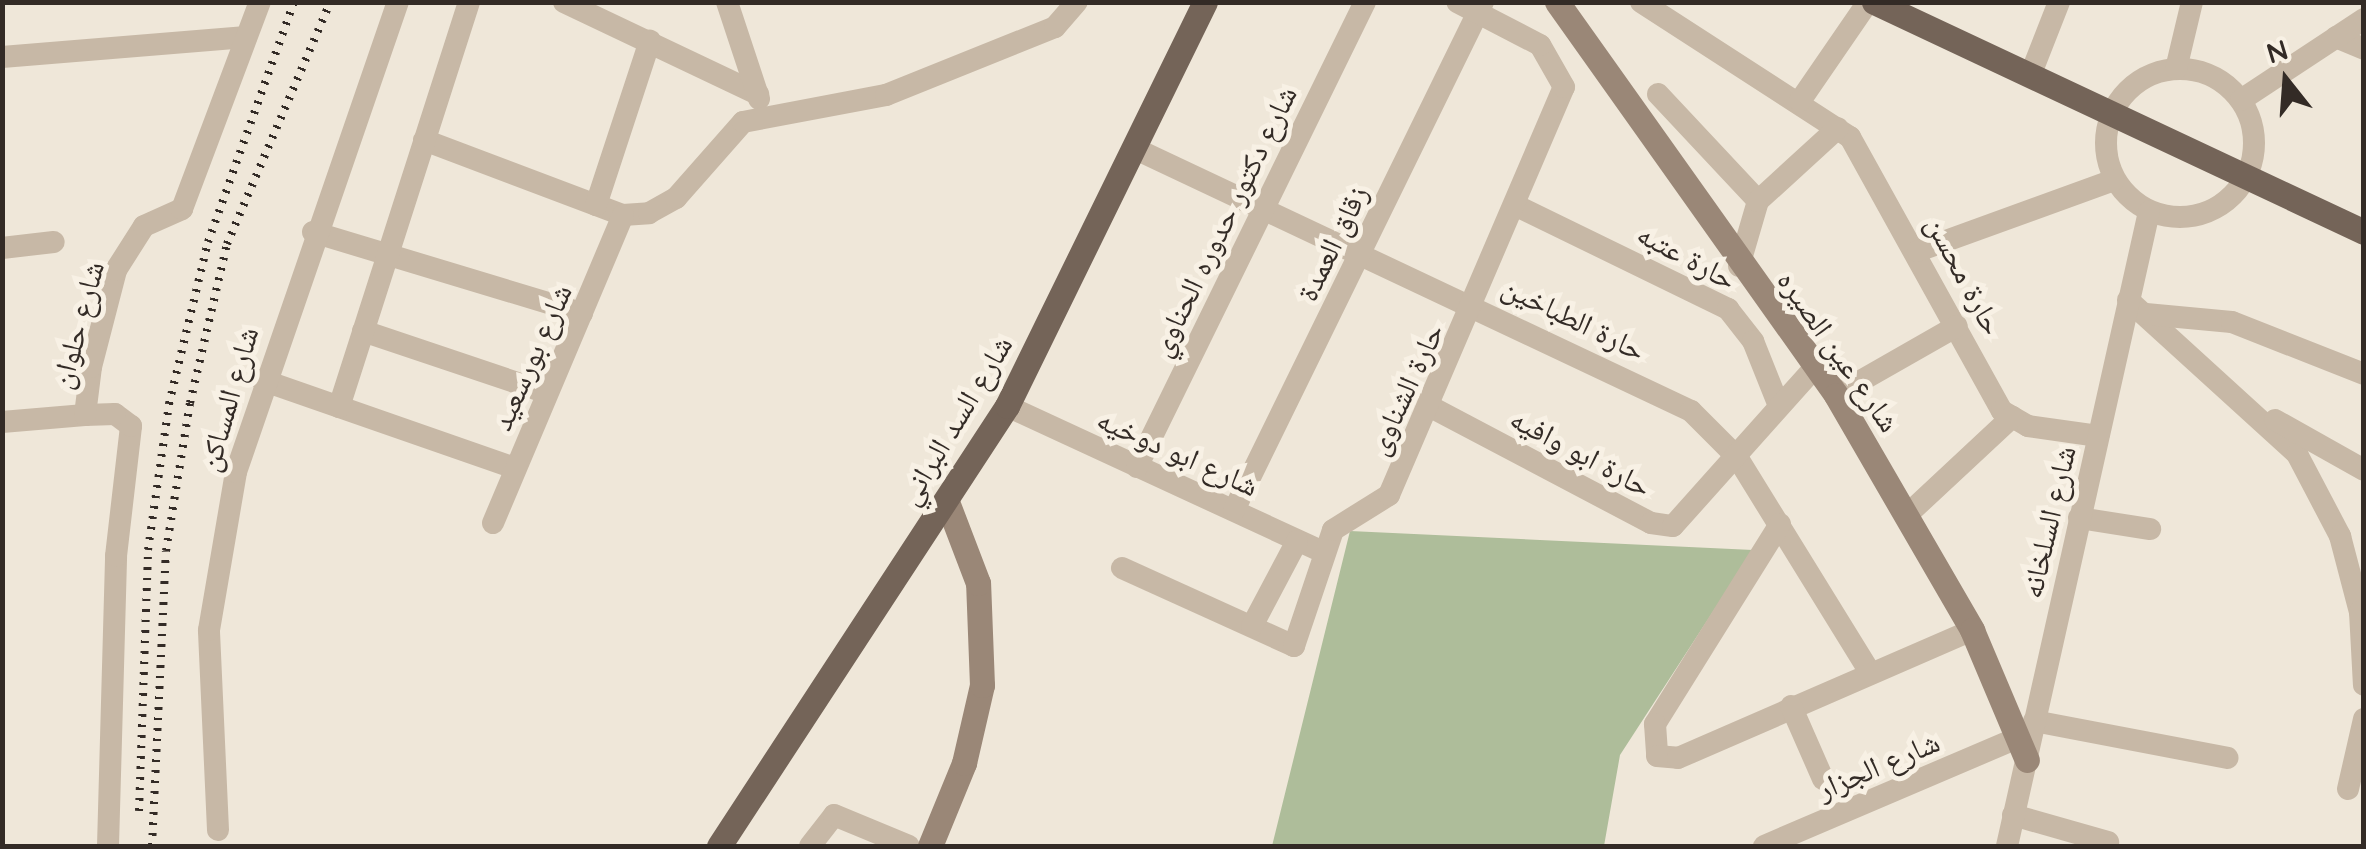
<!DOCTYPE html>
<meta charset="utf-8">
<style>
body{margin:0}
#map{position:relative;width:2366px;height:849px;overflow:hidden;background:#efe7d9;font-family:Quicksand,"Noto Naskh Arabic",sans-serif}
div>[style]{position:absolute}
.green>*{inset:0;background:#aebd9a}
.street>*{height:22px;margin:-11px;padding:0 11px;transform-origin:11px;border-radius:11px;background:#c7b8a6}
.street>.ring{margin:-11px;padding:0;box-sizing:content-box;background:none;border:22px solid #c7b8a6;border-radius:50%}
.secondary>*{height:25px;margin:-12.5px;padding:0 12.5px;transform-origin:12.5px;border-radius:12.5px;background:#9a8777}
.primary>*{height:25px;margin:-12.5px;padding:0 12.5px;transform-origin:12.5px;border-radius:12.5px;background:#746458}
.rail>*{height:8px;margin-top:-4px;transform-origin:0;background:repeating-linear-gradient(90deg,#332b26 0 2.5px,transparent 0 10.5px)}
span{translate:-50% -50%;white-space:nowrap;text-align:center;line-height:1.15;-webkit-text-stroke:10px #f8f1e5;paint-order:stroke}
.street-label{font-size:30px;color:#332b26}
.frame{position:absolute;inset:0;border:5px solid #332b26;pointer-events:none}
.north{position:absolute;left:2236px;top:30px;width:100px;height:100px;-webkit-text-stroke:8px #f8f1e5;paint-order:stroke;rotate:343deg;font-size:28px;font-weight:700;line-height:40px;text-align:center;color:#332b26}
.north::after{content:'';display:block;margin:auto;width:35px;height:45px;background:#332b26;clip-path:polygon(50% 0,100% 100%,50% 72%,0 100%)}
</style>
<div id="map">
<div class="green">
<div style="clip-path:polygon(1350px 531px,1753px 550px,1620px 755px,1604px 846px,1272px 846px)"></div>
</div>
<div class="street">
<div style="left:564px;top:2px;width:215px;rotate:25.4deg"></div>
<div style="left:727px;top:2px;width:102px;rotate:71.7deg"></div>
<div style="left:1641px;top:2px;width:249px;rotate:32.9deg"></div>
<div style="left:1850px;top:137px;width:313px;rotate:61deg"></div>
<div style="left:2002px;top:411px;width:30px;rotate:30deg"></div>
<div style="left:2028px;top:426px;width:71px;rotate:8.1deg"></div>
<div style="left:2336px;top:37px;width:30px;rotate:23deg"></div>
<div style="left:2px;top:57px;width:245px;rotate:-4.7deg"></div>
<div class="ring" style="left:2106px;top:69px;width:126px;height:126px"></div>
<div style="left:2176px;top:69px;width:69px;rotate:-76.6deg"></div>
<div style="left:2030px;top:76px;width:79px;rotate:-68.6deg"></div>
<div style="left:1658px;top:94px;width:146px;rotate:46.9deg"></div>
<div style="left:2241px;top:100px;width:147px;rotate:-33.4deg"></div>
<div style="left:1800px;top:101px;width:120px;rotate:-55.5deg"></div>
<div style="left:424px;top:140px;width:213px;rotate:20.7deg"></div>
<div style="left:623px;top:215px;width:26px;rotate:-4deg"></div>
<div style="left:649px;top:213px;width:31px;rotate:-29deg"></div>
<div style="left:676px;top:198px;width:101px;rotate:-48.6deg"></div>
<div style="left:743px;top:122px;width:146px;rotate:-10.7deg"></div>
<div style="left:886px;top:95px;width:182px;rotate:-21.9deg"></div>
<div style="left:1055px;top:27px;width:33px;rotate:-49deg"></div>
<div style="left:1140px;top:151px;width:609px;rotate:25.26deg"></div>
<div style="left:1691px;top:411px;width:65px;rotate:45deg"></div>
<div style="left:1737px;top:457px;width:253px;rotate:58.3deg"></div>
<div style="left:596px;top:205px;width:173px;rotate:-71.8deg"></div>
<div style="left:1519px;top:207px;width:233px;rotate:26deg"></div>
<div style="left:1728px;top:309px;width:41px;rotate:52deg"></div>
<div style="left:1753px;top:341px;width:70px;rotate:68.2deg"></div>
<div style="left:313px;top:232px;width:281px;rotate:16.8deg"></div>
<div style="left:2px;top:248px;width:52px;rotate:-6.6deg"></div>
<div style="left:1918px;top:251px;width:208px;rotate:-19.9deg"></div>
<div style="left:1739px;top:266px;width:68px;rotate:-73.7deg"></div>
<div style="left:1758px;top:201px;width:108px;rotate:-42.4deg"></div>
<div style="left:2128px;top:300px;width:229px;rotate:42.3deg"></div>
<div style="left:2297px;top:454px;width:93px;rotate:62.3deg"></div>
<div style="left:2340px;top:536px;width:79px;rotate:75.3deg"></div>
<div style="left:2360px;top:612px;width:73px;rotate:86.9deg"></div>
<div style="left:2146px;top:314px;width:86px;rotate:5.3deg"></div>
<div style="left:2232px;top:322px;width:142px;rotate:21.5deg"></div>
<div style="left:363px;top:331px;width:191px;rotate:18.6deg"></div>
<div style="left:262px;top:380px;width:268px;rotate:19.2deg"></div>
<div style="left:1836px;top:395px;width:139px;rotate:-29.7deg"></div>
<div style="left:1007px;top:406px;width:350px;rotate:24.8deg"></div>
<div style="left:1429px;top:406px;width:251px;rotate:27.8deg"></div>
<div style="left:1651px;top:523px;width:22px;rotate:8deg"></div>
<div style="left:1673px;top:526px;width:216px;rotate:-48.2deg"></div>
<div style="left:339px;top:407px;width:425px;rotate:-72.2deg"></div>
<div style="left:2275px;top:420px;width:102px;rotate:29.3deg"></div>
<div style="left:2px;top:422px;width:83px;rotate:-4.8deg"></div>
<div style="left:1137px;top:467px;width:518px;rotate:-63.88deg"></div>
<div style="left:1234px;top:510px;width:566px;rotate:-63.89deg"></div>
<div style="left:1909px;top:513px;width:141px;rotate:-43deg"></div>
<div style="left:2079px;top:518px;width:72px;rotate:8.8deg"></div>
<div style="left:493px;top:523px;width:334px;rotate:-67.1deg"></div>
<div style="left:1780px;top:524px;width:236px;rotate:122deg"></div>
<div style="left:1655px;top:724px;width:32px;rotate:86deg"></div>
<div style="left:1657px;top:756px;width:21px;rotate:5deg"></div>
<div style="left:1678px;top:758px;width:321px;rotate:-23.5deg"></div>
<div style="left:1122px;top:568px;width:189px;rotate:24.4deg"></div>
<div style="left:1294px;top:646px;width:122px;rotate:-71.4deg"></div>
<div style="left:1333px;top:530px;width:66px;rotate:-32deg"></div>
<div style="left:1389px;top:495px;width:444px;rotate:-66.8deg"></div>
<div style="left:1564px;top:87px;width:48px;rotate:-119.7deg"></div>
<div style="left:1540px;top:45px;width:93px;rotate:-152.6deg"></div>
<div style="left:1252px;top:626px;width:96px;rotate:-62.1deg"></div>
<div style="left:1791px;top:706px;width:80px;rotate:66.3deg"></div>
<div style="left:2034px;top:721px;width:197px;rotate:10.8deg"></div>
<div style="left:2348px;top:789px;width:72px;rotate:-77.1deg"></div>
<div style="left:2013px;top:815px;width:99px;rotate:15.9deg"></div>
<div style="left:218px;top:830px;width:200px;rotate:-92.6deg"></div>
<div style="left:209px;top:630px;width:160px;rotate:-80.3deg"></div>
<div style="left:236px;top:472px;width:497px;rotate:-71deg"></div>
<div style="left:108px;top:846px;width:290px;rotate:-88.4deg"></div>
<div style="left:116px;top:556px;width:131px;rotate:-83.4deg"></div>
<div style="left:131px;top:426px;width:20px;rotate:-143deg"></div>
<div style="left:115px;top:414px;width:30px;rotate:178deg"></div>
<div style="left:85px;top:415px;width:48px;rotate:-82.9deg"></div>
<div style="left:91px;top:367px;width:100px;rotate:-75.5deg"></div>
<div style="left:116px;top:270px;width:52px;rotate:-57.5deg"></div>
<div style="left:144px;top:226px;width:42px;rotate:-24.1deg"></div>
<div style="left:182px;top:209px;width:221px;rotate:-69.4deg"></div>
<div style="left:810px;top:846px;width:39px;rotate:-52deg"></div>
<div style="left:834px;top:815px;width:81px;rotate:22.5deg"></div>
<div style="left:1764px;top:846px;width:273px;rotate:-23.1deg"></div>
<div style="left:2007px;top:846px;width:650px;rotate:-77.38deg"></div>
</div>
<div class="secondary">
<div style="left:1557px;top:2px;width:482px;rotate:54.6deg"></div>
<div style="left:1836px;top:395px;width:272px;rotate:59.9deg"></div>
<div style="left:1972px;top:630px;width:141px;rotate:67.1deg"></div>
<div style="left:930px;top:846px;width:90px;rotate:-67.7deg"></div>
<div style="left:964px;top:763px;width:80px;rotate:-77deg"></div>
<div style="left:982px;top:685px;width:102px;rotate:-92.2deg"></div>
<div style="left:978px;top:583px;width:87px;rotate:-110.9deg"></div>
</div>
<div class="primary">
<div style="left:1874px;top:2px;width:541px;rotate:25.14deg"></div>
<div style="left:719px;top:846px;width:526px;rotate:-56.79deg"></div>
<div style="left:1007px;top:406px;width:450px;rotate:-63.9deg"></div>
</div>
<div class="rail">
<div style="left:139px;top:811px;width:261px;rotate:-88deg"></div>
<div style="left:148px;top:550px;width:148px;rotate:-81.8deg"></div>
<div style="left:169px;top:404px;width:167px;rotate:-76.5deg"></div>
<div style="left:208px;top:242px;width:255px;rotate:-70.3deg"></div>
<div style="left:152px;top:846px;width:295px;rotate:-87.3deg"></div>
<div style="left:166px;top:551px;width:150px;rotate:-80.8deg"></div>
<div style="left:190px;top:403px;width:163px;rotate:-76.9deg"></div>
<div style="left:227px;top:244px;width:263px;rotate:-66.9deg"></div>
</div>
<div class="street-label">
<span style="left:1223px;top:221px;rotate:-64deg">شارع دكتور حدوره الحناوي</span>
<span style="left:1332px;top:243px;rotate:-64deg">زقاق العمدة</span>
<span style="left:1687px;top:256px;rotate:28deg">حارة عتبه</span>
<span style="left:1965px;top:275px;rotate:62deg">حارة محسن</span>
<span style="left:1574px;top:318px;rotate:26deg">حارة الطباخين</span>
<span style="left:77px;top:325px;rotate:-75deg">شارع حلوان</span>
<span style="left:1839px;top:351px;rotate:55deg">شارع عين الصيره</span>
<span style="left:531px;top:357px;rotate:-66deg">شارع بورسعيد</span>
<span style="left:1405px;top:389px;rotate:-65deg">حارة الشناوى</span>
<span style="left:228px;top:399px;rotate:-74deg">شارع المساكن</span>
<span style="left:955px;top:420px;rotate:-59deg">شارع السد البراني</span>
<span style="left:1178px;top:452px;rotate:24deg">شارع ابو دوخيه</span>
<span style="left:1581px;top:452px;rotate:28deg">حارة ابو وافيه</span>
<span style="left:2048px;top:522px;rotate:-77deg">شارع السلخانه</span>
<span style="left:1878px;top:765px;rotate:-23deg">شارع الجزار</span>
</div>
<div class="frame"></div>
<div class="north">N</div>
</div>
